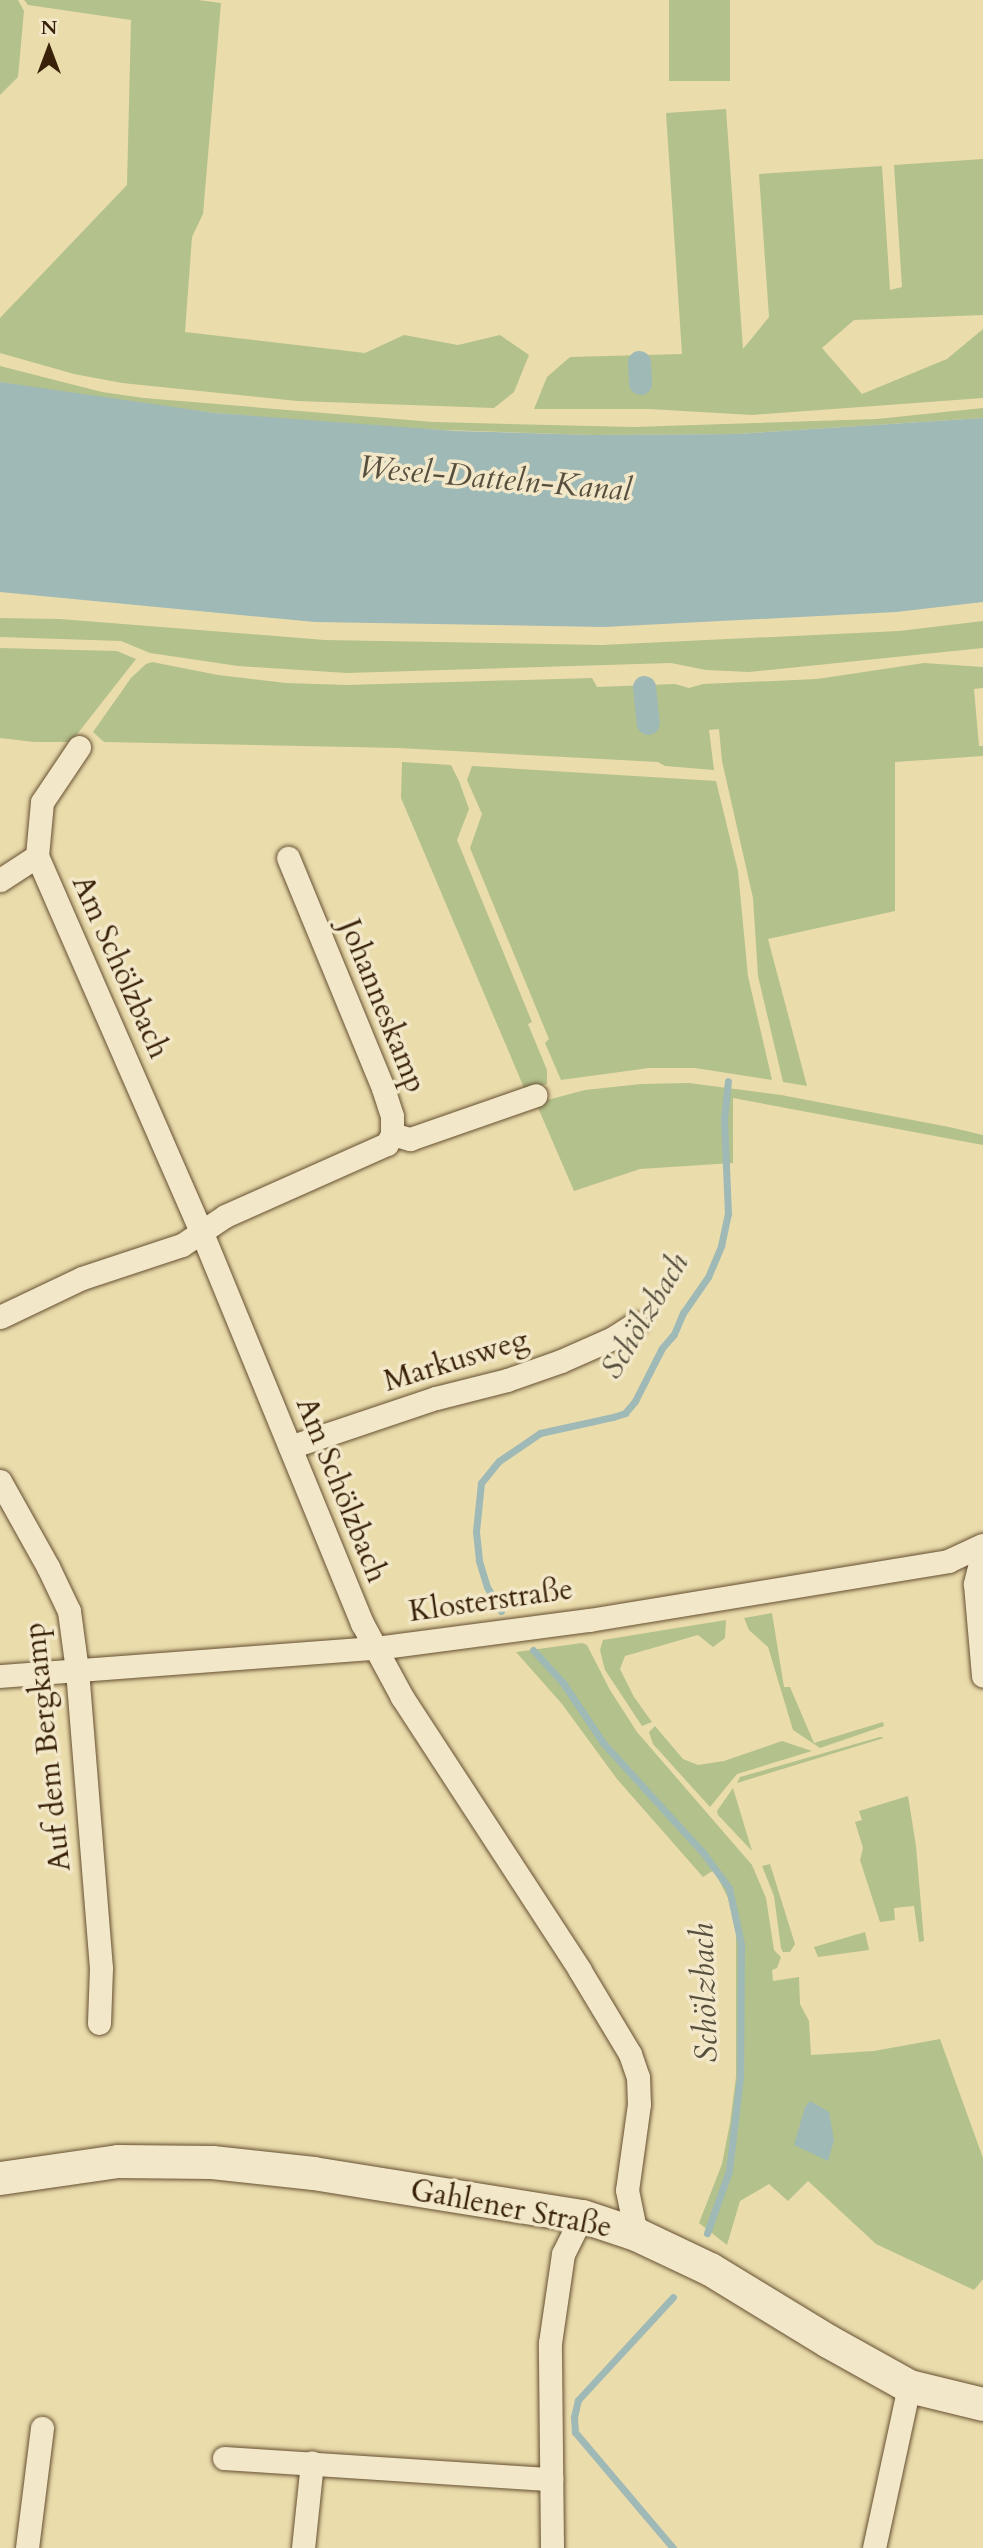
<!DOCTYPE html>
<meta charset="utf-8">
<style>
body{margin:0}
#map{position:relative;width:983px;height:2548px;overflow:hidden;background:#ebdcac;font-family:Cardo,serif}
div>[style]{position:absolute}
.green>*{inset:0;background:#b3c18c;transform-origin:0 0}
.water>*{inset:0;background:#9eb9b6}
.stream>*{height:7px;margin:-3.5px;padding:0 3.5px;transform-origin:3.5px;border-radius:3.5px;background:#9eb9b6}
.canal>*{height:23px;margin:-11.5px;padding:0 11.5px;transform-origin:11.5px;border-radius:11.5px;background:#9eb9b6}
.roads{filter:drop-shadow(0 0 2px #665032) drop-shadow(0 0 2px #665032)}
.minor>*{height:23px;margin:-11.5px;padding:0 11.5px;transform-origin:11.5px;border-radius:11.5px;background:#f2e8c9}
.secondary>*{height:33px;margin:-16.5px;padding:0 16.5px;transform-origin:16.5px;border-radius:16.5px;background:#f2e8c9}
span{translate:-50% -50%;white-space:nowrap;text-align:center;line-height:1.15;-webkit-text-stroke:7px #f2e8c9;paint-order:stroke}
.street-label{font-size:30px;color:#39210a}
.water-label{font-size:32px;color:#574f3e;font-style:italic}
.north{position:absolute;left:14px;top:14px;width:70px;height:70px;-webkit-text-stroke:5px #f2e8c9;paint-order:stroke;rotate:0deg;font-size:19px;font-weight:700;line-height:28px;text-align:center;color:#39210a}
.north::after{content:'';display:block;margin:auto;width:24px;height:32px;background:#39210a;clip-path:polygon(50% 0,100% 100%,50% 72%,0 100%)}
</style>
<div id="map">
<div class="green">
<div style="clip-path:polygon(0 0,18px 0,24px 11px,18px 77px,0 95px)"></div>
<div style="clip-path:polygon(24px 0,198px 0,221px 3px,203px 214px,192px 237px,185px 332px,365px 353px,404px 335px,458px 345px,500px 335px,529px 355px,514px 392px,494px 408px,297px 401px,122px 383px,74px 374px,0 353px,0 318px,127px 185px,131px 20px,28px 5px)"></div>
<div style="left:669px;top:0;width:61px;height:81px"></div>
<div style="clip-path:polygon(726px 109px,743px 349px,769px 317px,759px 174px,882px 166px,890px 290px,902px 287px,894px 165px,983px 159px,983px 315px,854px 320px,822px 348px,862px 394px,947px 359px,983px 329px,983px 398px,752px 415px,649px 409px,534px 409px,547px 377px,570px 357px,682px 354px,666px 113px)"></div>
<div style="clip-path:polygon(0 366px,102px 392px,144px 398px,433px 422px,633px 427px,877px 419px,983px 408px,983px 418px,737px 434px,592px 435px,386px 428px,215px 413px,93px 398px,0 382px)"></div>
<div style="clip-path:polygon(0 618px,60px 619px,325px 640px,602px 645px,899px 631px,983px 621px,983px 648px,749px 672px,706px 670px,671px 663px,347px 673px,238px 666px,150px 653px,121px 641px,0 637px)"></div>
<div style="clip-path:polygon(0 648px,117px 651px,136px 659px,71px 742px,34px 742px,0 738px)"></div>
<div style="clip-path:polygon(152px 662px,218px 675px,286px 683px,347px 685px,592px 678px,597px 687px,675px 684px,689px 688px,703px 684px,817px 679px,924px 663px,983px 667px,983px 688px,974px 689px,979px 746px,983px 746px,983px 756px,895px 762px,895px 911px,768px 939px,807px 1086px,783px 1082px,758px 976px,753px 898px,722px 761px,719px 729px,709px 730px,714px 770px,665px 766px,658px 762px,398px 748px,104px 742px,93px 732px,131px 678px,146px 664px)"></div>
<div style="clip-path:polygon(402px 762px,451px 765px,459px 781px,469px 809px,457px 840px,532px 1022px,528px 1024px,547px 1070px,547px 1084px,525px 1090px,401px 798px)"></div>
<div style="clip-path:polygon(472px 766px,716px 781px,738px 871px,748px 976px,772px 1080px,695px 1068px,649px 1068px,561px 1080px,545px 1043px,549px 1039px,470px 848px,482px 814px,467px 780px)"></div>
<div style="clip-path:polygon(689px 1083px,781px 1095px,949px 1127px,983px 1135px,983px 1145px,733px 1098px,733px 1163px,640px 1169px,574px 1191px,536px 1103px,585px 1090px,641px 1084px)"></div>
<div style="clip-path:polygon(772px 1613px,784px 1687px,790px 1687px,814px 1743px,883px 1722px,884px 1726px,820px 1748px,793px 1730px,768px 1647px,749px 1630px,744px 1618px)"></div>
<div style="clip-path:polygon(726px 1620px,725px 1638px,713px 1647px,698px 1635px,625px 1656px,620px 1669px,634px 1697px,652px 1722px,642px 1726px,605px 1670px,600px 1650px,603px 1640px)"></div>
<div style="clip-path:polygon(582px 1643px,587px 1645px,610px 1690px,637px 1732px,752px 1865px,766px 1898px,774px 1950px,781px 1957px,777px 1968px,772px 1970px,773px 1981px,799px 1977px,800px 2004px,809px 2021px,811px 2055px,874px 2051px,940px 2039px,983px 2158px,983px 2279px,974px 2290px,876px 2244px,808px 2181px,788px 2201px,769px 2184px,740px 2201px,727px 2245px,699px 2223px,722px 2164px,730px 2123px,736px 2077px,736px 1932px,728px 1898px,714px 1870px,703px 1877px,617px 1779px,562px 1704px,516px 1652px)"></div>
<div style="clip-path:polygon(655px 1726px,683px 1759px,698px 1765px,724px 1761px,782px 1741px,812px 1751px,737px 1774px,710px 1807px,653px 1744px,649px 1732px)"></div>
<div style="clip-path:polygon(880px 1737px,884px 1738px,737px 1783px,740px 1777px)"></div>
<div style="clip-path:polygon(733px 1788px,752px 1851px,718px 1815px,717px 1811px)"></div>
<div style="clip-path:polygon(908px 1796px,916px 1846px,924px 1941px,919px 1942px,914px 1906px,894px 1908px,895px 1920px,880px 1922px,860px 1860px,863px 1848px,855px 1822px,862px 1820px,859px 1811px)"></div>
<div style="clip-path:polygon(770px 1864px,795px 1944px,790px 1952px,783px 1952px,781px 1948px,774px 1896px,762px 1866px)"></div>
<div style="clip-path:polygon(865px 1932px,869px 1950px,818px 1957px,814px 1947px)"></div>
</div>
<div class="water">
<div style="clip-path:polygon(0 382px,215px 413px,456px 431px,592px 435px,737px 434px,983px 418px,983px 602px,896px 612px,604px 627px,315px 622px,0 592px)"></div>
<div style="clip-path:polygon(810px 2101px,829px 2112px,834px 2140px,828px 2161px,794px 2145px,805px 2107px)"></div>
</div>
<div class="stream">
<div style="left:501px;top:1611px;width:28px;rotate:-120deg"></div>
<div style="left:487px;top:1587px;width:28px;rotate:-107deg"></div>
<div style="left:479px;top:1560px;width:29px;rotate:-96deg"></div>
<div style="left:476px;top:1531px;width:48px;rotate:-84.1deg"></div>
<div style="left:481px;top:1483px;width:28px;rotate:-51deg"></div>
<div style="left:499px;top:1461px;width:50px;rotate:-34.3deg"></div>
<div style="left:540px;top:1433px;width:75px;rotate:-12.4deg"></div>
<div style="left:613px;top:1417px;width:13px;rotate:-18deg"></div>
<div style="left:625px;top:1413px;width:16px;rotate:-50deg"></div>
<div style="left:635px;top:1401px;width:59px;rotate:-63deg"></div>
<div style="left:662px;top:1348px;width:18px;rotate:-49deg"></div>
<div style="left:674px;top:1334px;width:23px;rotate:-67deg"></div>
<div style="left:683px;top:1313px;width:44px;rotate:-55.2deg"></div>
<div style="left:708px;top:1277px;width:34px;rotate:-67deg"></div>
<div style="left:721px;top:1246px;width:33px;rotate:-78deg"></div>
<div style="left:728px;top:1214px;width:95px;rotate:-92.4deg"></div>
<div style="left:724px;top:1119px;width:38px;rotate:-84deg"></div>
<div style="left:533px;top:1650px;width:45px;rotate:47.7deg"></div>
<div style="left:563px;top:1683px;width:73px;rotate:56.1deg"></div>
<div style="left:604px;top:1744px;width:149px;rotate:47.7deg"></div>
<div style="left:704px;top:1854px;width:42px;rotate:53.7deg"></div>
<div style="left:729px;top:1888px;width:57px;rotate:77.9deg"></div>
<div style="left:741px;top:1944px;width:133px;rotate:90.4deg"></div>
<div style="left:740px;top:2077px;width:95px;rotate:96.7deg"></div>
<div style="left:729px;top:2171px;width:66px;rotate:109.5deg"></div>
<div style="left:673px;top:2548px;width:152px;rotate:-130.2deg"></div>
<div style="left:575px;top:2432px;width:15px;rotate:-94deg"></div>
<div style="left:574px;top:2417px;width:17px;rotate:-77deg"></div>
<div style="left:578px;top:2400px;width:140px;rotate:-47.3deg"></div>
</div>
<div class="canal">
<div style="left:639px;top:362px;width:21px;rotate:87deg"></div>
<div style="left:644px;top:687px;width:36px;rotate:84deg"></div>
</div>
<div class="roads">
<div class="minor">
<div style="left:79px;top:747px;width:66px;rotate:123.9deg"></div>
<div style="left:42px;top:802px;width:54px;rotate:95.3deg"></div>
<div style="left:37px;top:856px;width:412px;rotate:66.4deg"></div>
<div style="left:202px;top:1233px;width:422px;rotate:67.7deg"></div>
<div style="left:362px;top:1623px;width:84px;rotate:61.6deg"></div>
<div style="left:402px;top:1697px;width:325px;rotate:56.9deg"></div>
<div style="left:579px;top:1969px;width:99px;rotate:59deg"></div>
<div style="left:630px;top:2054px;width:24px;rotate:71deg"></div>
<div style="left:638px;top:2077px;width:27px;rotate:88deg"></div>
<div style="left:639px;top:2104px;width:87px;rotate:97.9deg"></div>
<div style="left:627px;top:2190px;width:45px;rotate:78.4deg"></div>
<div style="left:0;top:880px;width:44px;rotate:-33deg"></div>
<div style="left:392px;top:1134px;width:19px;rotate:16deg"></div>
<div style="left:410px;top:1139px;width:133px;rotate:-19.2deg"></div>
<div style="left:0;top:1317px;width:91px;rotate:-25.4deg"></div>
<div style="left:82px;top:1278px;width:105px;rotate:-18.3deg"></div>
<div style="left:182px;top:1245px;width:52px;rotate:-34deg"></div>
<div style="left:225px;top:1216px;width:177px;rotate:-24deg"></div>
<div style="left:387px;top:1144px;width:11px;rotate:-63deg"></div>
<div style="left:392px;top:1134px;width:18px;rotate:-90deg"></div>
<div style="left:392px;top:1116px;width:29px;rotate:-108deg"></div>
<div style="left:383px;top:1088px;width:249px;rotate:-112.4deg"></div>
<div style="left:290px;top:1447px;width:154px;rotate:-18.6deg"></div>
<div style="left:436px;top:1398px;width:73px;rotate:-14.2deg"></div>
<div style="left:507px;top:1380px;width:57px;rotate:-19.4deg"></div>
<div style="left:561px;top:1361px;width:57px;rotate:-23.9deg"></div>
<div style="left:613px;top:1338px;width:27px;rotate:-33deg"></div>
<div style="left:0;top:1481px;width:98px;rotate:60.8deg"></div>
<div style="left:48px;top:1567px;width:49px;rotate:64.5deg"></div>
<div style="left:69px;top:1611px;width:60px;rotate:82.3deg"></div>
<div style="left:77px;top:1670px;width:299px;rotate:85.4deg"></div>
<div style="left:101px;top:1968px;width:55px;rotate:92.1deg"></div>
<div style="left:983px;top:1551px;width:34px;rotate:104deg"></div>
<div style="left:975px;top:1584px;width:92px;rotate:85deg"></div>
<div style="left:0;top:1676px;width:377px;rotate:-4.3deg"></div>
<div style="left:376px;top:1648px;width:215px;rotate:-7.5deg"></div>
<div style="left:589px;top:1620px;width:364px;rotate:-9.3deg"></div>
<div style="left:948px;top:1561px;width:38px;rotate:-25deg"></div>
<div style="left:224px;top:2458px;width:328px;rotate:3.7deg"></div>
<div style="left:27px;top:2548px;width:121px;rotate:-82.9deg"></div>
<div style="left:303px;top:2548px;width:86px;rotate:-84deg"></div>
<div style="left:552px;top:2548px;width:205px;rotate:-90.6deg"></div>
<div style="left:550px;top:2343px;width:90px;rotate:-81.7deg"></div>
<div style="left:563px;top:2254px;width:42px;rotate:-63.4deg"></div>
<div style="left:874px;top:2548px;width:166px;rotate:-77.8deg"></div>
</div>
<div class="secondary">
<div style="left:0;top:2178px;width:119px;rotate:-8.2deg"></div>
<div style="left:118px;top:2161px;width:94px;rotate:0.6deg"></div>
<div style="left:212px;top:2162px;width:102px;rotate:6.2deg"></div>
<div style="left:313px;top:2173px;width:272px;rotate:9.1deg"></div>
<div style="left:582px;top:2216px;width:57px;rotate:18.4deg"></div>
<div style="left:636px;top:2234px;width:82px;rotate:25.3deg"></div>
<div style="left:710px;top:2269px;width:138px;rotate:31.4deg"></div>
<div style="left:828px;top:2341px;width:93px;rotate:29.1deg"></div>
<div style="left:909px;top:2386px;width:76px;rotate:13.7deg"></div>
</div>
</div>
<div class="street-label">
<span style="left:120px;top:967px;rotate:66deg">Am Schölzbach</span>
<span style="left:382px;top:1006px;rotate:68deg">Johanneskamp</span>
<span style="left:456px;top:1361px;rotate:-17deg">Markusweg</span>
<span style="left:341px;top:1490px;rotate:68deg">Am Schölzbach</span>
<span style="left:491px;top:1601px;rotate:-8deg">Klosterstraße</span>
<span style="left:48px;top:1747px;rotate:-96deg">Auf dem Bergkamp</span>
<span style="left:511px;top:2209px;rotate:11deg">Gahlener Straße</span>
</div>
<div class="water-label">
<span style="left:495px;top:479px;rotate:5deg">Wesel-Datteln-Kanal</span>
<span style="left:645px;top:1316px;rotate:-59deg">Schölzbach</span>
<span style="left:705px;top:1993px;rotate:-92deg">Schölzbach</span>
</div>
<div class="north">N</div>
</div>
